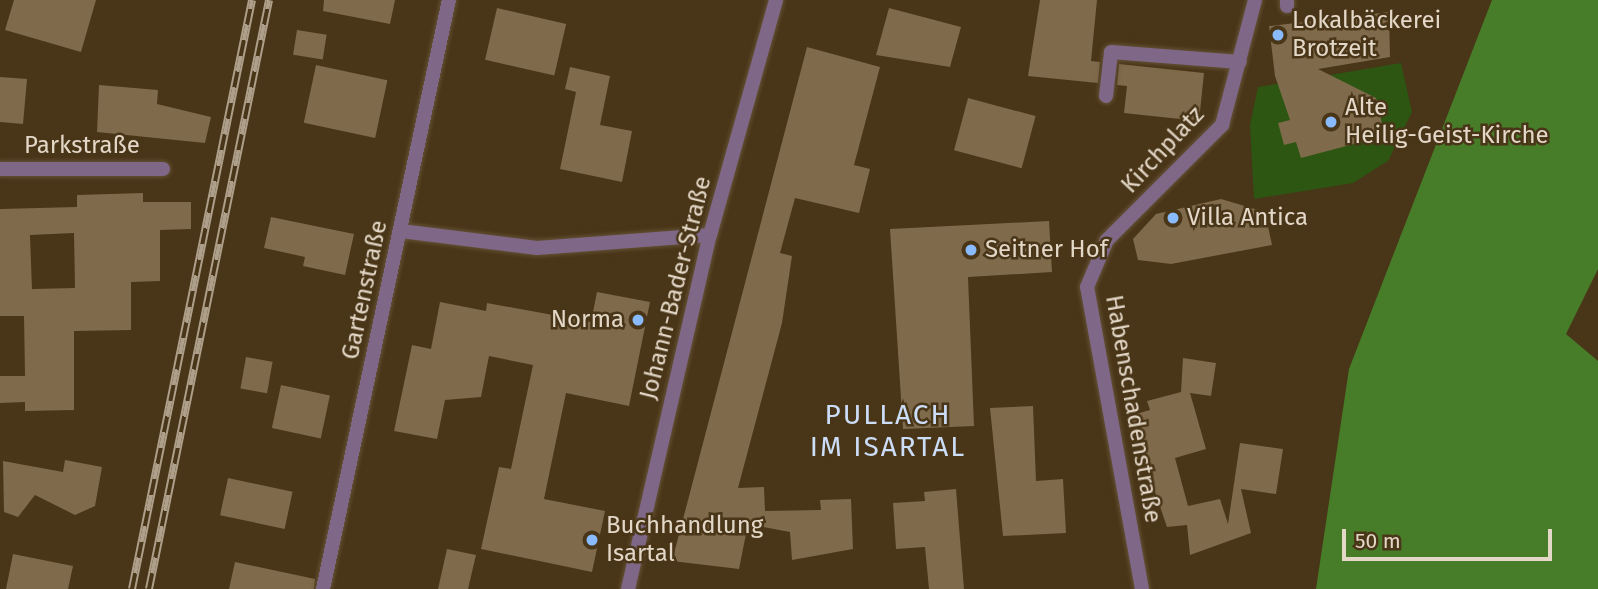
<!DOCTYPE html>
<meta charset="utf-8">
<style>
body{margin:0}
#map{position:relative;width:1598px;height:589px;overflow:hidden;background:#493517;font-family:"Fira Sans",sans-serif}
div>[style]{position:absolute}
.green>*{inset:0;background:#2d5613}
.forest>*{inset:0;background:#477d29}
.building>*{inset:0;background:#7f6a4b;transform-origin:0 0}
.roads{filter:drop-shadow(0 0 2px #655237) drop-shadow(0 0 2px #655237)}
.lane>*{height:14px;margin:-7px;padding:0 7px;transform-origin:7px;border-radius:7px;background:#7f6788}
.street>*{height:14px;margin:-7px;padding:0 7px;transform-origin:7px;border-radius:7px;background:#7f6788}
.rail>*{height:8px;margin-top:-4px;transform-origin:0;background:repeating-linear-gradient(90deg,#493517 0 16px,#ae9f8a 0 32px);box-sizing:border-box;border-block:2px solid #ae9f8a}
.dots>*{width:19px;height:19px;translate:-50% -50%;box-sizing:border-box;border:4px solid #493517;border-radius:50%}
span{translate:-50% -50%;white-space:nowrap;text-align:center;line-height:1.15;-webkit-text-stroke:5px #493517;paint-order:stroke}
.poi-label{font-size:24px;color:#e3d7c7}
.left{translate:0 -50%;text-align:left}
.right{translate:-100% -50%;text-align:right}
.street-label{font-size:24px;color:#e3d7c7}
.quarter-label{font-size:28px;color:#ccdef7;letter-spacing:2px}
.scale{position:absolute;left:1342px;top:529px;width:210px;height:32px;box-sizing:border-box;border:4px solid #e3d7c7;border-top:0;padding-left:9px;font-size:21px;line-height:24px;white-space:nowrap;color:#e3d7c7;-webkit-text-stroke:5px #493517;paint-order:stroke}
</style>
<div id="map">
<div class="green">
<div style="clip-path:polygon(1401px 63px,1412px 112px,1388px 161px,1353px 183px,1254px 199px,1250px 125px,1258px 87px)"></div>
</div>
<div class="forest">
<div style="clip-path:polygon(1492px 0,1598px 0,1598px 269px,1566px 334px,1598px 361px,1598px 589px,1316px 589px,1349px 369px)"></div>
</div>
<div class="building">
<div style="clip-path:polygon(14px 0,96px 0,81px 52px,5px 30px)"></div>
<div style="clip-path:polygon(324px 0,395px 0,390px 24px,323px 11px)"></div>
<div style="clip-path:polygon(1040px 0,1097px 0,1091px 61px,1100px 62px,1098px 83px,1028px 76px)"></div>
<div style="left:497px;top:8px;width:71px;height:53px;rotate:13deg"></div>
<div style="clip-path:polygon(889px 8px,961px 27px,950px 67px,876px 55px)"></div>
<div style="clip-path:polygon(1389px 12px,1390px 57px,1318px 69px,1376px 98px,1382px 123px,1369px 140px,1301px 158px,1296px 142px,1284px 145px,1278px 123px,1290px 120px,1275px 76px,1269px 26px)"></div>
<div style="left:297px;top:30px;width:30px;height:25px;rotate:9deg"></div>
<div style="clip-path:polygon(807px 47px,880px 67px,854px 165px,870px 169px,859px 213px,795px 198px,780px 253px,792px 256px,782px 323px,738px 488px,764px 487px,765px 511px,821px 510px,820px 500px,851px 499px,853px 549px,792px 560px,790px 532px,748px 524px,739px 569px,672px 561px)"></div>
<div style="clip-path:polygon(1119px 64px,1204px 73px,1199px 121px,1124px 113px,1127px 86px,1117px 85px)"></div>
<div style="left:316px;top:65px;width:73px;height:59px;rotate:12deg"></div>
<div style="clip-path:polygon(570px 67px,610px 76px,600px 125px,632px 131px,622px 182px,560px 169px,576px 92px,565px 89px)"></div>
<div style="clip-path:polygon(0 77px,27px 79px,23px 124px,0 122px)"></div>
<div style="clip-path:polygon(99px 85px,158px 90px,157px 104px,211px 117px,205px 143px,97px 132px)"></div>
<div style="left:968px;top:98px;width:70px;height:54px;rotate:15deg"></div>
<div style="clip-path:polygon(evenodd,143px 193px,143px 202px,191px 202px,191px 229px,160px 230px,160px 281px,131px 282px,131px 330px,74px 331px,74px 410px,25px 411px,25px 402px,0 403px,0 376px,25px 376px,24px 316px,0 316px,0 209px,77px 207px,77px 195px,143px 193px,74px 233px,75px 288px,32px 289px,30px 235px,74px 233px)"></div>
<div style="clip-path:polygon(1221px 199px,1265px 212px,1272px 245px,1171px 264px,1138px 260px,1133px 239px,1156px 214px)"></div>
<div style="clip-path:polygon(271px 217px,354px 234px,345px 275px,303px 266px,305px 257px,264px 248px)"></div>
<div style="clip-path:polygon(1049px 221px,1052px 272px,968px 277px,974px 426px,903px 429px,890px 229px)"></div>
<div style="clip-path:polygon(597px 292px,650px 302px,629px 406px,566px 393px,544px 499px,605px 511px,592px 572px,481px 549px,499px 467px,511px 469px,533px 365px,489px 356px,481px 397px,445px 400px,437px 439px,394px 431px,412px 345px,431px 349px,440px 302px,486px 311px,487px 303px,591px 322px)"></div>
<div style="left:246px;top:357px;width:27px;height:32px;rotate:10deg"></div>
<div style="clip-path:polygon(1183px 358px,1216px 363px,1211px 396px,1190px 393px,1206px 449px,1175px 458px,1188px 506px,1220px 499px,1228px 524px,1240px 443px,1283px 449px,1276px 494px,1241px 489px,1251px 533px,1190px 555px,1187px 525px,1167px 527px,1129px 416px,1150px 410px,1147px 401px,1181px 392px)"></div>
<div style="left:281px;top:385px;width:50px;height:44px;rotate:12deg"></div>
<div style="clip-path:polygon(1033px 406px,1036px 481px,1063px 479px,1066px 533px,1003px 536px,990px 408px)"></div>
<div style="clip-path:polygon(65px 460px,102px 467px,95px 506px,75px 515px,35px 495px,18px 517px,4px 512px,3px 461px,63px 472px)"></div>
<div style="left:228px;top:478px;width:66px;height:38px;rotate:12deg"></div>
<div style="clip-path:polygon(956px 489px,964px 589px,929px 589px,925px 547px,896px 549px,893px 503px,925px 501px,924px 492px)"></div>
<div style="clip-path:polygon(447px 549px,476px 555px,468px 589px,438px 589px)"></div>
<div style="clip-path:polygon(13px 554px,73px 566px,68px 589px,6px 589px)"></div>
<div style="clip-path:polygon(235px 562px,315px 579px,314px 589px,229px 589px)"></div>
</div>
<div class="roads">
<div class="lane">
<div style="left:1287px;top:6px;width:6px;rotate:-90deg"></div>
<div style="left:1106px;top:96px;width:44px;rotate:-83.5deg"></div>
<div style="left:1111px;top:52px;width:129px;rotate:4.4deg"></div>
</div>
<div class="street">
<div style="left:0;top:169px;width:163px"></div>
<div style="left:401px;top:231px;width:137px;rotate:7.1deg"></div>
<div style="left:537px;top:248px;width:173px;rotate:-4.3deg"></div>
<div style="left:323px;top:589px;width:602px;rotate:-77.93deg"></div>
<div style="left:628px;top:589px;width:363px;rotate:-77deg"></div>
<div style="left:710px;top:235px;width:244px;rotate:-74.3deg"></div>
<div style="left:1142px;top:589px;width:307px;rotate:-100.3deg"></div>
<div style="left:1087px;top:287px;width:51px;rotate:-66.9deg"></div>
<div style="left:1107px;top:240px;width:163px;rotate:-45deg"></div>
<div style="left:1222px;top:125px;width:129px;rotate:-75.2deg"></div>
</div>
</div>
<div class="rail">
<div style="left:132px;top:589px;width:601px;rotate:-78.48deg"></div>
<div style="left:149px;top:589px;width:601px;rotate:-78.48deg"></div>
</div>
<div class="dots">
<div style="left:1278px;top:35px;background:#89bafc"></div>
<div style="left:1331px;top:122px;background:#89bafc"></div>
<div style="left:1173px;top:218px;background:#89bafc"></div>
<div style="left:971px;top:250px;background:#89bafc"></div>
<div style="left:638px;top:320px;background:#89bafc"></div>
<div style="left:592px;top:540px;background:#89bafc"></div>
</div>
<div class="poi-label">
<span class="left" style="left:1292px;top:35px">Lokalbäckerei<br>Brotzeit</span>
<span class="left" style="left:1345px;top:122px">Alte<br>Heilig-Geist-Kirche</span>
<span class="left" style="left:1187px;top:218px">Villa Antica</span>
<span class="left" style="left:985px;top:250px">Seitner Hof</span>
<span class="right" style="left:624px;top:320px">Norma</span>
<span class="left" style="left:606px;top:540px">Buchhandlung<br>Isartal</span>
</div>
<div class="street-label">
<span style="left:82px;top:146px">Parkstraße</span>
<span style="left:1163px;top:150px;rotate:-47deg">Kirchplatz</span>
<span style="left:676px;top:288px;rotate:-76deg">Johann-Bader-Straße</span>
<span style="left:365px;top:290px;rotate:-78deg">Gartenstraße</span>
<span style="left:1133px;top:409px;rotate:80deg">Habenschadenstraße</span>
</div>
<div class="quarter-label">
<span style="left:888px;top:431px">PULLACH<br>IM ISARTAL</span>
</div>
<div class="scale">50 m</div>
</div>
